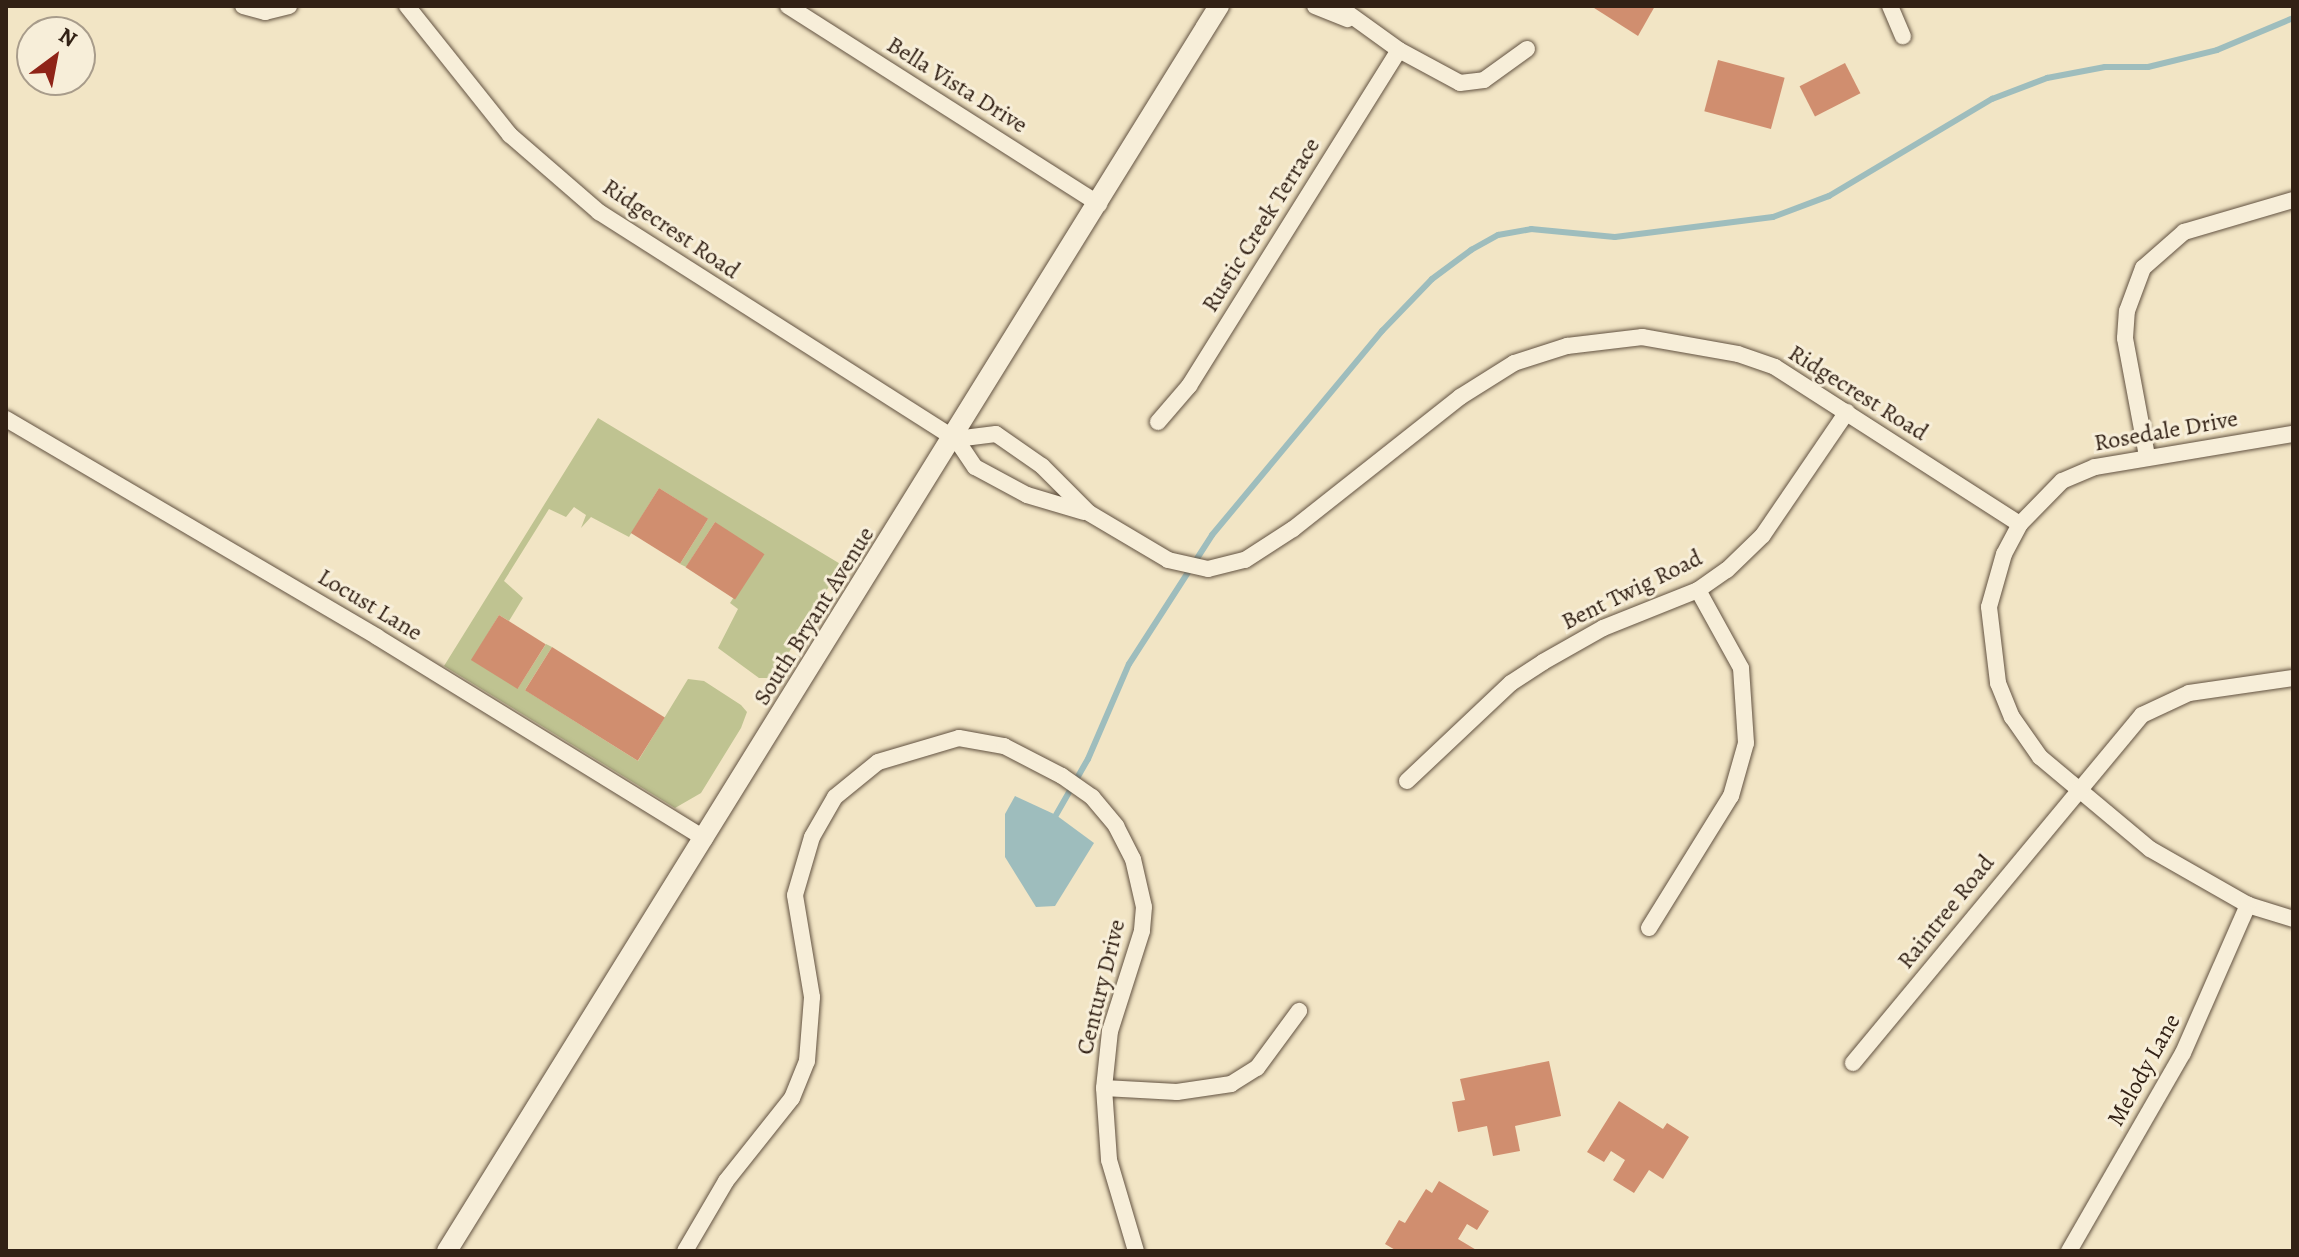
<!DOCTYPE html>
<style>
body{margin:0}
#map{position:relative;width:2299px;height:1257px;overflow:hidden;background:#f2e5c5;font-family:Alegreya,serif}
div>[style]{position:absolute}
.green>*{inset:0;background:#bfc391}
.water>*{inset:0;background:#9ebdbd}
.stream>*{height:6px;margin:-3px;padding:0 3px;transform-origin:3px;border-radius:3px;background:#9ebdbd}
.building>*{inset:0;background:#d08e6f;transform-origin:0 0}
.roads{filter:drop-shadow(0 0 2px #625241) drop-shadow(0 0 2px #625241)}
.minor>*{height:16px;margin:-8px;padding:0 8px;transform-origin:8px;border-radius:8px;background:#f7eed9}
.tertiary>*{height:20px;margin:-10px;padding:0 10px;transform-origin:10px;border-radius:10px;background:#f7eed9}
span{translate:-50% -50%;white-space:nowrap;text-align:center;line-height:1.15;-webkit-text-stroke:6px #f7eed9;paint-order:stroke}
.street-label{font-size:24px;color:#322115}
.frame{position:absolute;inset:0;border:8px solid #322115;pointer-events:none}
.north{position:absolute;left:16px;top:16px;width:80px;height:80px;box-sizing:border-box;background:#f7eed9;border:2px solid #a89c8b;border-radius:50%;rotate:32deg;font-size:22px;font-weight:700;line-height:32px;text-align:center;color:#322115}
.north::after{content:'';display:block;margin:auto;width:28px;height:36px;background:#8f2418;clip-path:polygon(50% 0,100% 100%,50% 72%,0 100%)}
</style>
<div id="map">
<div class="green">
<div style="clip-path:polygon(598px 418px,842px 565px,783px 662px,769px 678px,759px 678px,718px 648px,738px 609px,730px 603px,734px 597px,715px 522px,686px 567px,680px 564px,708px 519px,659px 488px,629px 537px,591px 517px,581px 528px,586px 515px,574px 507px,566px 517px,549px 509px,504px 581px,523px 598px,509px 621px,499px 615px,472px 660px,518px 688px,546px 644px,552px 647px,525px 690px,638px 761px,688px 679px,704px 681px,741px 705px,747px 712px,741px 728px,701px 793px,675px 808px,444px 666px)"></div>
</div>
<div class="water">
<div style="clip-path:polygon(1015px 796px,1056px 815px,1094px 843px,1055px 906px,1036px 907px,1005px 857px,1005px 814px)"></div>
</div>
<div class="stream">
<div style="left:1056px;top:815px;width:64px;rotate:-60.3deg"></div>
<div style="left:1088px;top:759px;width:103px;rotate:-66.7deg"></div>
<div style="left:1129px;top:664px;width:153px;rotate:-57.2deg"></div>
<div style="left:1212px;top:535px;width:266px;rotate:-50.2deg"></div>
<div style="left:1382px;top:331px;width:72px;rotate:-46.1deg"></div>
<div style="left:1432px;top:279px;width:49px;rotate:-36.6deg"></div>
<div style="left:1471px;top:250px;width:31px;rotate:-29deg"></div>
<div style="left:1498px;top:235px;width:34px;rotate:-10deg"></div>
<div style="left:1531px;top:229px;width:84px;rotate:5.4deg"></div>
<div style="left:1615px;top:237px;width:159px;rotate:-7.2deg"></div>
<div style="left:1773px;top:217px;width:60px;rotate:-20.6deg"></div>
<div style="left:1829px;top:196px;width:190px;rotate:-30.8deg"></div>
<div style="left:1992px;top:99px;width:59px;rotate:-20.9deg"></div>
<div style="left:2047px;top:78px;width:59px;rotate:-10.7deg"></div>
<div style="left:2105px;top:67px;width:43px"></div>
<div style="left:2148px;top:67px;width:71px;rotate:-13.8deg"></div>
<div style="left:2217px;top:50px;width:82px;rotate:-22.8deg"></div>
</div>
<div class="building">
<div style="clip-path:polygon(1591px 6px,1655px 6px,1638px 36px)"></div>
<div style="left:1718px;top:60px;width:69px;height:53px;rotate:15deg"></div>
<div style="left:1845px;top:63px;width:34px;height:51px;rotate:63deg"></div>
<div style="left:659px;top:488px;width:58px;height:53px;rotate:32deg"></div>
<div style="left:715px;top:522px;width:59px;height:54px;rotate:33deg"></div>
<div style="left:499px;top:615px;width:55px;height:53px;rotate:32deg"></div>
<div style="left:552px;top:647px;width:133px;height:51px;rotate:32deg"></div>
<div style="clip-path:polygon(1549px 1061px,1561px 1116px,1515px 1126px,1520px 1151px,1493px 1156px,1487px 1126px,1458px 1132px,1452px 1102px,1465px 1100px,1460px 1079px)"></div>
<div style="clip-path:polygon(1619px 1101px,1663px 1129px,1667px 1123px,1689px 1137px,1663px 1179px,1649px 1170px,1634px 1193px,1613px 1180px,1625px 1160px,1611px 1151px,1604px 1162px,1587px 1152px)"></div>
<div style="clip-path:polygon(1439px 1181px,1489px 1211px,1477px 1230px,1467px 1224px,1458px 1239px,1478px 1251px,1397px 1251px,1385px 1244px,1399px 1220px,1405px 1223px,1426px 1189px,1432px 1193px)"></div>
</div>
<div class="roads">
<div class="minor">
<div style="left:243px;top:6px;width:23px;rotate:15deg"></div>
<div style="left:265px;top:12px;width:25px;rotate:-14deg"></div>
<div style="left:407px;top:6px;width:165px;rotate:51.4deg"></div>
<div style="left:510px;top:135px;width:118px;rotate:40.9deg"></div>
<div style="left:599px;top:212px;width:423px;rotate:32.5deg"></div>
<div style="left:956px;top:439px;width:34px;rotate:56deg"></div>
<div style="left:975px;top:467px;width:59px;rotate:28.3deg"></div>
<div style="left:1027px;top:495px;width:59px;rotate:16.6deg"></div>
<div style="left:788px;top:6px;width:369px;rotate:32.5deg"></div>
<div style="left:1315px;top:6px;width:35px;rotate:22deg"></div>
<div style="left:1890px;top:6px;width:33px;rotate:67deg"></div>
<div style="left:1399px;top:50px;width:69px;rotate:28.4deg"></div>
<div style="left:1460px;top:83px;width:24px;rotate:-7deg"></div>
<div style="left:1484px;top:80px;width:53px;rotate:-35.8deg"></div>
<div style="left:6px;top:419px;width:430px;rotate:30.4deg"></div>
<div style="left:377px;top:637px;width:385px;rotate:31.6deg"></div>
<div style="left:1158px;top:422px;width:48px;rotate:-49.3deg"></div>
<div style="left:1189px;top:386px;width:396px;rotate:-58deg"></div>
<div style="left:1399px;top:50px;width:75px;rotate:-144.2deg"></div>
<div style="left:956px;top:439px;width:40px;rotate:-7.1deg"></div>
<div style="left:996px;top:434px;width:56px;rotate:34.8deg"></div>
<div style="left:1042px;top:466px;width:66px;rotate:45deg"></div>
<div style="left:1089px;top:513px;width:92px;rotate:30.7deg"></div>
<div style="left:1168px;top:560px;width:41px;rotate:12.7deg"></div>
<div style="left:1208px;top:569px;width:38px;rotate:-14deg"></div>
<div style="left:1245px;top:560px;width:57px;rotate:-32.9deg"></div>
<div style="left:1293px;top:529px;width:213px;rotate:-38.3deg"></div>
<div style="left:1460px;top:397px;width:64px;rotate:-32.2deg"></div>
<div style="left:1514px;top:363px;width:56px;rotate:-17.8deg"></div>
<div style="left:1567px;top:346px;width:76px;rotate:-6.8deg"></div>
<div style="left:1642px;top:337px;width:97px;rotate:10deg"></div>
<div style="left:1738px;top:354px;width:39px;rotate:19deg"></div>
<div style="left:1775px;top:367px;width:291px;rotate:32.7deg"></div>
<div style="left:2020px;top:524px;width:34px;rotate:118deg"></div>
<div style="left:2004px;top:554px;width:55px;rotate:105.8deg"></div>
<div style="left:1989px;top:607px;width:77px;rotate:83.2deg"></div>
<div style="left:1998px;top:683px;width:37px;rotate:68deg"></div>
<div style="left:2012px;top:717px;width:49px;rotate:55deg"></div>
<div style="left:2040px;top:757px;width:143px;rotate:39.9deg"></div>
<div style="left:2150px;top:849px;width:113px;rotate:29.7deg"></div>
<div style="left:2248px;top:905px;width:47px;rotate:17.3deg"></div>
<div style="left:2147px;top:456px;width:120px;rotate:-100.6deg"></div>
<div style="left:2125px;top:338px;width:27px;rotate:-86deg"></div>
<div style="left:2127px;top:311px;width:46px;rotate:-69.6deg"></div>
<div style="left:2143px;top:268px;width:55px;rotate:-41.3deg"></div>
<div style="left:2184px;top:232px;width:114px;rotate:-16.4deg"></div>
<div style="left:2020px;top:524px;width:60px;rotate:-45.7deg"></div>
<div style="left:2062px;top:481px;width:36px;rotate:-23deg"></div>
<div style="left:2095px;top:467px;width:201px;rotate:-9.5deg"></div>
<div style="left:1407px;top:781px;width:143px;rotate:-43.3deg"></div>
<div style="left:1511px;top:683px;width:38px;rotate:-33deg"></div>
<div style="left:1543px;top:662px;width:69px;rotate:-29.5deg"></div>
<div style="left:1603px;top:628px;width:102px;rotate:-21.8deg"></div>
<div style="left:1698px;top:590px;width:35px;rotate:-35deg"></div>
<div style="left:1727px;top:570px;width:50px;rotate:-44.2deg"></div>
<div style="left:1763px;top:535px;width:149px;rotate:-55.7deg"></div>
<div style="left:1649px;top:928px;width:155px;rotate:-58.2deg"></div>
<div style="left:1731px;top:796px;width:55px;rotate:-74.2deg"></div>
<div style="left:1746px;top:743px;width:75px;rotate:-93.8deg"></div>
<div style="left:1741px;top:668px;width:89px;rotate:-118.9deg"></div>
<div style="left:1853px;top:1063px;width:452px;rotate:-50.3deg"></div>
<div style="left:2142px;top:715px;width:52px;rotate:-25.1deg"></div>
<div style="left:2189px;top:693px;width:105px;rotate:-8.2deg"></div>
<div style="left:1104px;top:1088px;width:73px;rotate:3.1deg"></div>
<div style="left:1177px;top:1092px;width:55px;rotate:-8.4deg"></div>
<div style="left:1231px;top:1084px;width:31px;rotate:-32deg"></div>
<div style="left:1257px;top:1068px;width:71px;rotate:-53.6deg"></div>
<div style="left:685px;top:1251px;width:81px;rotate:-59.6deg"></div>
<div style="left:726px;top:1181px;width:106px;rotate:-51.5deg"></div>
<div style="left:792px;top:1098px;width:40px;rotate:-68deg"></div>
<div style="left:807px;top:1061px;width:64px;rotate:-85.5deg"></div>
<div style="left:812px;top:997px;width:103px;rotate:-99.5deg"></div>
<div style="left:795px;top:895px;width:60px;rotate:-73.7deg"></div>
<div style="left:812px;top:837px;width:46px;rotate:-60.1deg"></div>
<div style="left:835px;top:797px;width:55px;rotate:-39.1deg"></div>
<div style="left:878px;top:762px;width:84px;rotate:-16.5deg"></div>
<div style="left:959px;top:738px;width:46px;rotate:10.1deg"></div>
<div style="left:1004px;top:746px;width:65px;rotate:27.3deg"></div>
<div style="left:1062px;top:776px;width:37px;rotate:35deg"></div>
<div style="left:1092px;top:797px;width:38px;rotate:50deg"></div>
<div style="left:1116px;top:826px;width:37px;rotate:63deg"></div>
<div style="left:1133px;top:859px;width:49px;rotate:77.1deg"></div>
<div style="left:1144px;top:907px;width:24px;rotate:95deg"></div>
<div style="left:1142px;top:931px;width:105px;rotate:107.7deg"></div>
<div style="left:1110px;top:1031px;width:57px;rotate:96deg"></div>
<div style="left:1104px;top:1088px;width:72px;rotate:86deg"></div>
<div style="left:1109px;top:1160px;width:95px;rotate:73.5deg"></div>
<div style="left:2069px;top:1251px;width:228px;rotate:-60.1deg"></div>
<div style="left:2183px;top:1053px;width:162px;rotate:-66.3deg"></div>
</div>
<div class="tertiary">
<div style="left:447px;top:1251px;width:1465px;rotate:-58.2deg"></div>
</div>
</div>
<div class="street-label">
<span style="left:957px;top:85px;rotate:32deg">Bella Vista Drive</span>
<span style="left:1261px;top:225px;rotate:-58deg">Rustic Creek Terrace</span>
<span style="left:671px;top:229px;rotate:34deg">Ridgecrest Road</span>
<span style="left:1858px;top:393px;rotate:32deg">Ridgecrest Road</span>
<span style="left:2166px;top:431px;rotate:-10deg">Rosedale Drive</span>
<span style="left:1632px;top:590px;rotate:-26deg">Bent Twig Road</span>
<span style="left:370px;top:605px;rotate:31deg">Locust Lane</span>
<span style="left:814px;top:616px;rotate:-58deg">South Bryant Avenue</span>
<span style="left:1946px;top:912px;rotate:-51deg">Raintree Road</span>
<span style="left:1101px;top:987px;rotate:-76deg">Century Drive</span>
<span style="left:2144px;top:1070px;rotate:-61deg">Melody Lane</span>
</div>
<div class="frame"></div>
<div class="north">N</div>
</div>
